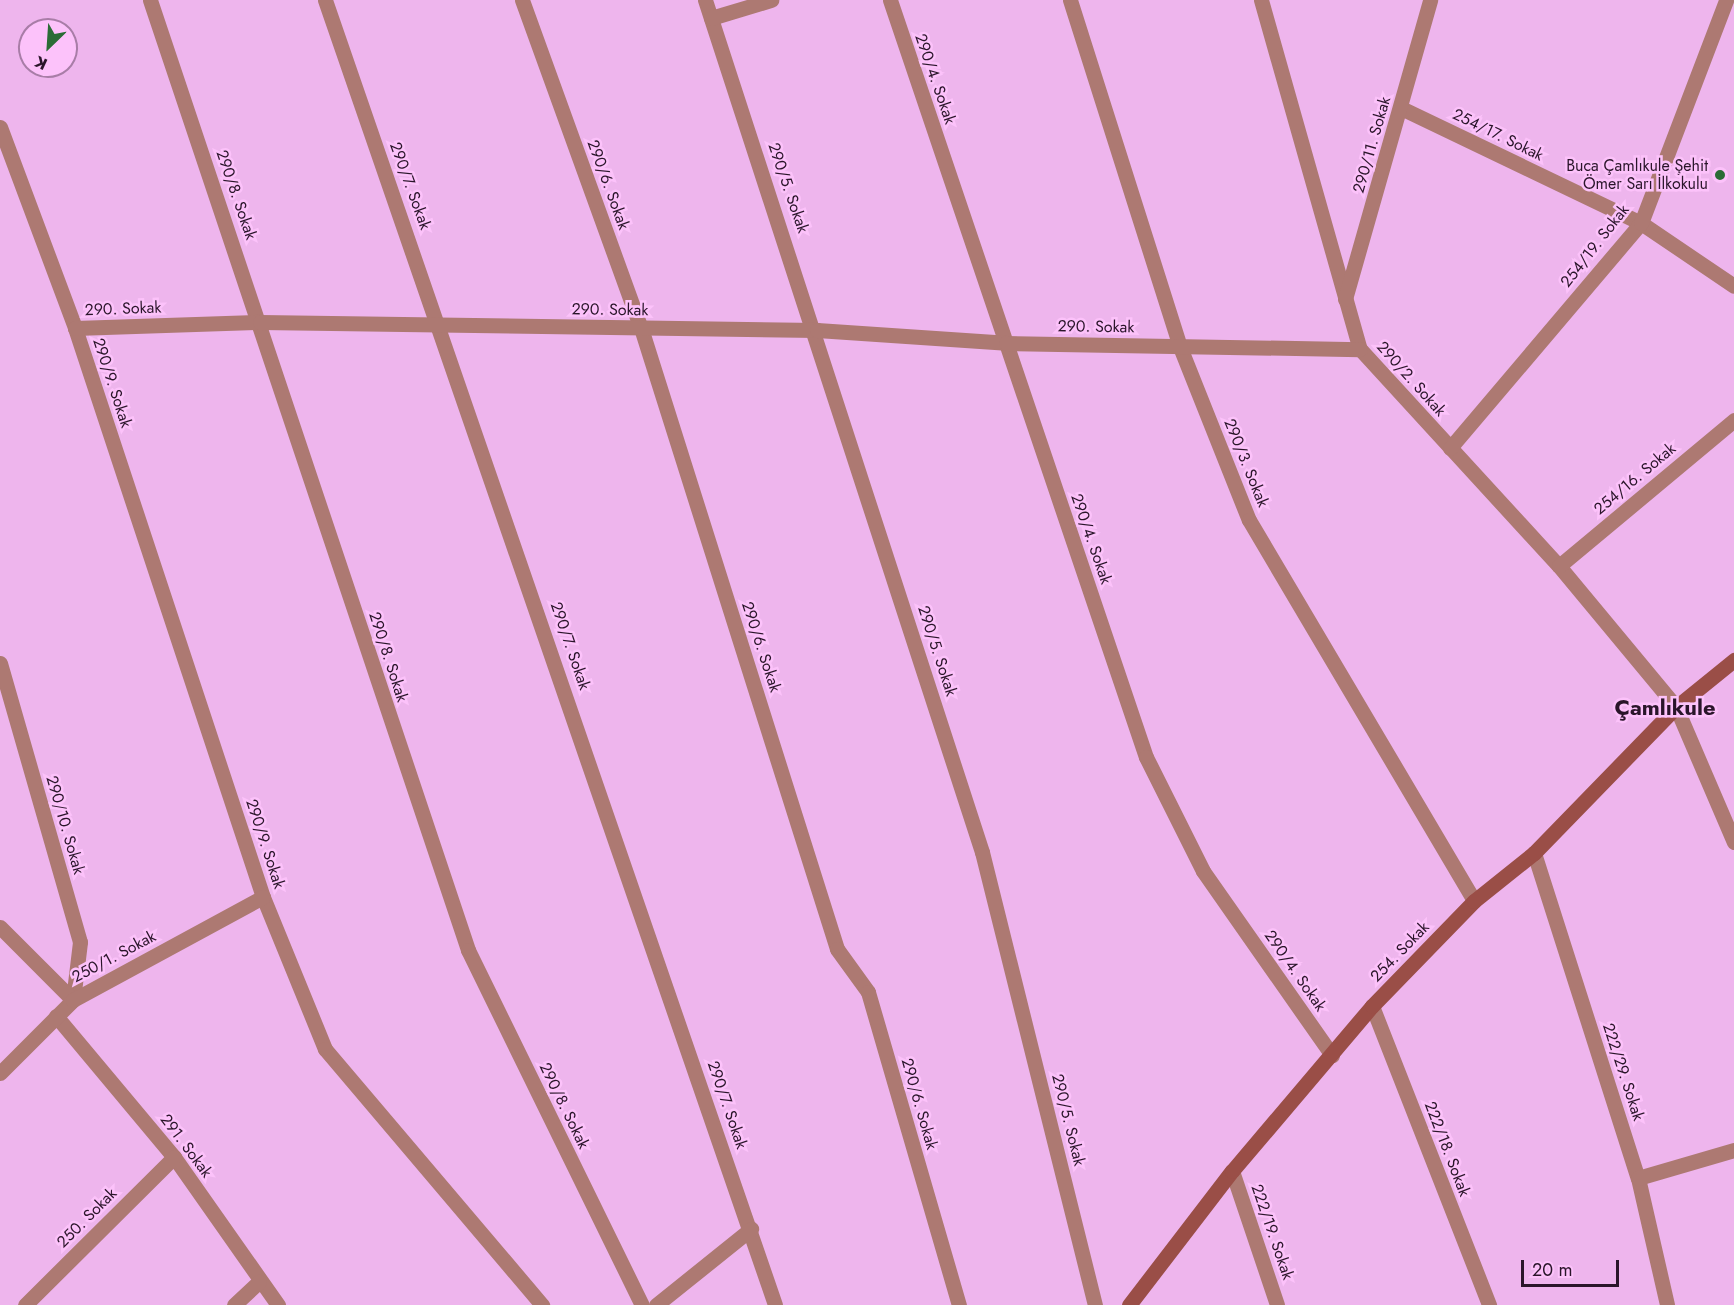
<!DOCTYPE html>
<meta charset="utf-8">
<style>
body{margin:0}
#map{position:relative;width:1734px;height:1305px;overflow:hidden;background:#eeb5ed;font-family:Jost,sans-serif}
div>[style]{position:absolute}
.street>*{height:15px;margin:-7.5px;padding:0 7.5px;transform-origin:7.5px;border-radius:7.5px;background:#ad7972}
.secondary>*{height:15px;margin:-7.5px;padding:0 7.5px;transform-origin:7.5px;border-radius:7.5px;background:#9a4e47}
.dots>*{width:16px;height:16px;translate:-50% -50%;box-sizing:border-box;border:3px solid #fcc2fa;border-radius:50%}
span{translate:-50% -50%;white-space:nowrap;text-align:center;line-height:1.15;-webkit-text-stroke:5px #fcc2fa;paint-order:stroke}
.street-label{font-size:16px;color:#2a152a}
.poi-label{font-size:16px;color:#2a152a}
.right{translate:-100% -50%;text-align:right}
.district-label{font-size:22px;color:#2a152a;font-weight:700}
.north{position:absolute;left:18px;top:18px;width:60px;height:60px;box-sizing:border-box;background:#fcc2fa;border:2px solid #a87da7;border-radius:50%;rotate:205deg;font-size:16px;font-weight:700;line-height:24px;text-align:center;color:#2a152a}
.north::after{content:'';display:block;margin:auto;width:21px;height:27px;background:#2a6c36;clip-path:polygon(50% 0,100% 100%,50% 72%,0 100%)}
.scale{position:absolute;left:1521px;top:1260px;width:98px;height:27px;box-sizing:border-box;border:3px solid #2a152a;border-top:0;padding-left:8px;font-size:18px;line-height:21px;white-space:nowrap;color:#2a152a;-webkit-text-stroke:4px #fcc2fa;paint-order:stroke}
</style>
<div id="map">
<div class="street">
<div style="left:150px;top:0;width:1002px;rotate:71.49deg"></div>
<div style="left:468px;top:950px;width:395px;rotate:63.9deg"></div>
<div style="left:325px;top:0;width:1380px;rotate:70.97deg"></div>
<div style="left:522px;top:0;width:349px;rotate:70.1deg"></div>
<div style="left:641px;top:328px;width:651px;rotate:72.48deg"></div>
<div style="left:837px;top:949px;width:53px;rotate:54.2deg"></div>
<div style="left:868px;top:992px;width:326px;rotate:73.8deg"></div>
<div style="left:705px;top:0;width:896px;rotate:71.99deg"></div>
<div style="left:982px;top:852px;width:467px;rotate:76deg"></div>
<div style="left:890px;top:0;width:799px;rotate:71.32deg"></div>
<div style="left:1146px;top:757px;width:127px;rotate:63.4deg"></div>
<div style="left:1203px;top:871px;width:225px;rotate:55deg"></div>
<div style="left:1070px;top:0;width:364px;rotate:72.4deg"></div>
<div style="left:1180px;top:347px;width:186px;rotate:68.3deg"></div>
<div style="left:1249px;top:520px;width:442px;rotate:59.4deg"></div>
<div style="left:1261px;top:0;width:363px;rotate:74.2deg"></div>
<div style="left:1360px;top:349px;width:294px;rotate:47.5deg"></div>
<div style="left:1559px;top:566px;width:183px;rotate:50.3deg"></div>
<div style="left:1676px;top:707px;width:147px;rotate:66.8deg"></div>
<div style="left:711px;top:18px;width:63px;rotate:-16.7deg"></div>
<div style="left:1401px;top:108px;width:266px;rotate:25.6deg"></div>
<div style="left:1641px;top:223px;width:112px;rotate:34.1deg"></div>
<div style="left:0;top:127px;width:215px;rotate:69.5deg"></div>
<div style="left:75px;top:328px;width:599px;rotate:71.72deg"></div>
<div style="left:263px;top:897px;width:164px;rotate:67.8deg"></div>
<div style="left:325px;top:1049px;width:336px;rotate:49.7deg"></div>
<div style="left:1345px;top:299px;width:311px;rotate:-74.1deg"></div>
<div style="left:75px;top:328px;width:185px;rotate:-1.9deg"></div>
<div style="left:260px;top:322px;width:557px;rotate:0.82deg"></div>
<div style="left:817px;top:330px;width:189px;rotate:3.9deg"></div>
<div style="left:1006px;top:343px;width:354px;rotate:1deg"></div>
<div style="left:1450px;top:448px;width:295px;rotate:-49.7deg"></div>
<div style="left:1641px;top:223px;width:239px;rotate:-69.1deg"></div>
<div style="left:1559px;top:566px;width:228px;rotate:-39.8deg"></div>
<div style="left:0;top:663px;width:290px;rotate:74deg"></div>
<div style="left:80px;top:942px;width:58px;rotate:96.9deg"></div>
<div style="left:1534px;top:853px;width:341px;rotate:72.3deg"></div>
<div style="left:1638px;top:1178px;width:130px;rotate:77.1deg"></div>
<div style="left:0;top:927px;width:103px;rotate:45deg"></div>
<div style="left:1372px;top:1006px;width:321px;rotate:68.6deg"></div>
<div style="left:56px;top:1016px;width:184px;rotate:50.1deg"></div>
<div style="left:174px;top:1157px;width:181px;rotate:54.9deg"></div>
<div style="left:0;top:1073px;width:103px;rotate:-45deg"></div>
<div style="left:73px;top:1000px;width:216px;rotate:-28.5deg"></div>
<div style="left:1232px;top:1171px;width:141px;rotate:71.4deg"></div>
<div style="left:1638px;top:1178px;width:100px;rotate:-16.3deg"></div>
<div style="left:25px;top:1305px;width:210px;rotate:-44.8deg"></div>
<div style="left:234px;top:1305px;width:34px;rotate:-43deg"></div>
<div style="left:656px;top:1305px;width:122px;rotate:-38.7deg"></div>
</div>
<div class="secondary">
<div style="left:1129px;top:1305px;width:169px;rotate:-52.5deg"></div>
<div style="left:1232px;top:1171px;width:216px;rotate:-49.7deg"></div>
<div style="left:1372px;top:1006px;width:146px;rotate:-45.8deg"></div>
<div style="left:1474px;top:901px;width:77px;rotate:-38.7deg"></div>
<div style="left:1534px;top:853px;width:204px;rotate:-45.8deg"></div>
<div style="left:1676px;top:707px;width:75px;rotate:-39deg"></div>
</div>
<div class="dots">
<div style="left:1720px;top:175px;background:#2a6c36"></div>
</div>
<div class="street-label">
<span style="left:935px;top:79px;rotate:71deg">290/4. Sokak</span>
<span style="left:1498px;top:135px;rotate:26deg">254/17. Sokak</span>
<span style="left:1372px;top:145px;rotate:-74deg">290/11. Sokak</span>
<span style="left:608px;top:185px;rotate:70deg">290/6. Sokak</span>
<span style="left:410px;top:186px;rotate:70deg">290/7. Sokak</span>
<span style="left:788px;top:188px;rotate:71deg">290/5. Sokak</span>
<span style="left:236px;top:195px;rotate:71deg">290/8. Sokak</span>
<span style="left:1595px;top:246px;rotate:-52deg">254/19. Sokak</span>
<span style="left:123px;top:309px;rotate:-2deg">290. Sokak</span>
<span style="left:610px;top:310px;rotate:1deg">290. Sokak</span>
<span style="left:1096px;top:327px;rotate:1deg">290. Sokak</span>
<span style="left:1411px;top:379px;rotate:48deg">290/2. Sokak</span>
<span style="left:112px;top:383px;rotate:72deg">290/9. Sokak</span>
<span style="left:1246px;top:463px;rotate:68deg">290/3. Sokak</span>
<span style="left:1635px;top:479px;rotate:-40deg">254/16. Sokak</span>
<span style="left:1091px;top:539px;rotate:71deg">290/4. Sokak</span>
<span style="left:570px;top:646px;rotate:71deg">290/7. Sokak</span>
<span style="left:761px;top:647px;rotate:72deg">290/6. Sokak</span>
<span style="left:937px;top:651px;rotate:72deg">290/5. Sokak</span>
<span style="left:388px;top:657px;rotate:72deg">290/8. Sokak</span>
<span style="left:65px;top:825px;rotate:74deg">290/10. Sokak</span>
<span style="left:265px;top:844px;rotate:72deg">290/9. Sokak</span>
<span style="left:1400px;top:952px;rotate:-46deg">254. Sokak</span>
<span style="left:114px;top:957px;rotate:-28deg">250/1. Sokak</span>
<span style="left:1295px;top:971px;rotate:55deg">290/4. Sokak</span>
<span style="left:1623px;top:1072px;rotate:72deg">222/29. Sokak</span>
<span style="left:919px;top:1104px;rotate:74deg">290/6. Sokak</span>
<span style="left:727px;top:1105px;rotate:71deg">290/7. Sokak</span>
<span style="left:564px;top:1106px;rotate:64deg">290/8. Sokak</span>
<span style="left:1068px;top:1120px;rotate:76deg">290/5. Sokak</span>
<span style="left:186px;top:1146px;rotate:53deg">291. Sokak</span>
<span style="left:1447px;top:1149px;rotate:69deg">222/18. Sokak</span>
<span style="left:87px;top:1218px;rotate:-45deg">250. Sokak</span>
<span style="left:1272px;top:1232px;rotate:71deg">222/19. Sokak</span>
</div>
<div class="poi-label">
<span class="right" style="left:1708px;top:175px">Buca Çamlıkule Şehit<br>Ömer Sarı İlkokulu</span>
</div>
<div class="district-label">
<span style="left:1665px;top:708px">Çamlıkule</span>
</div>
<div class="north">K</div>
<div class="scale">20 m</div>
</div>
